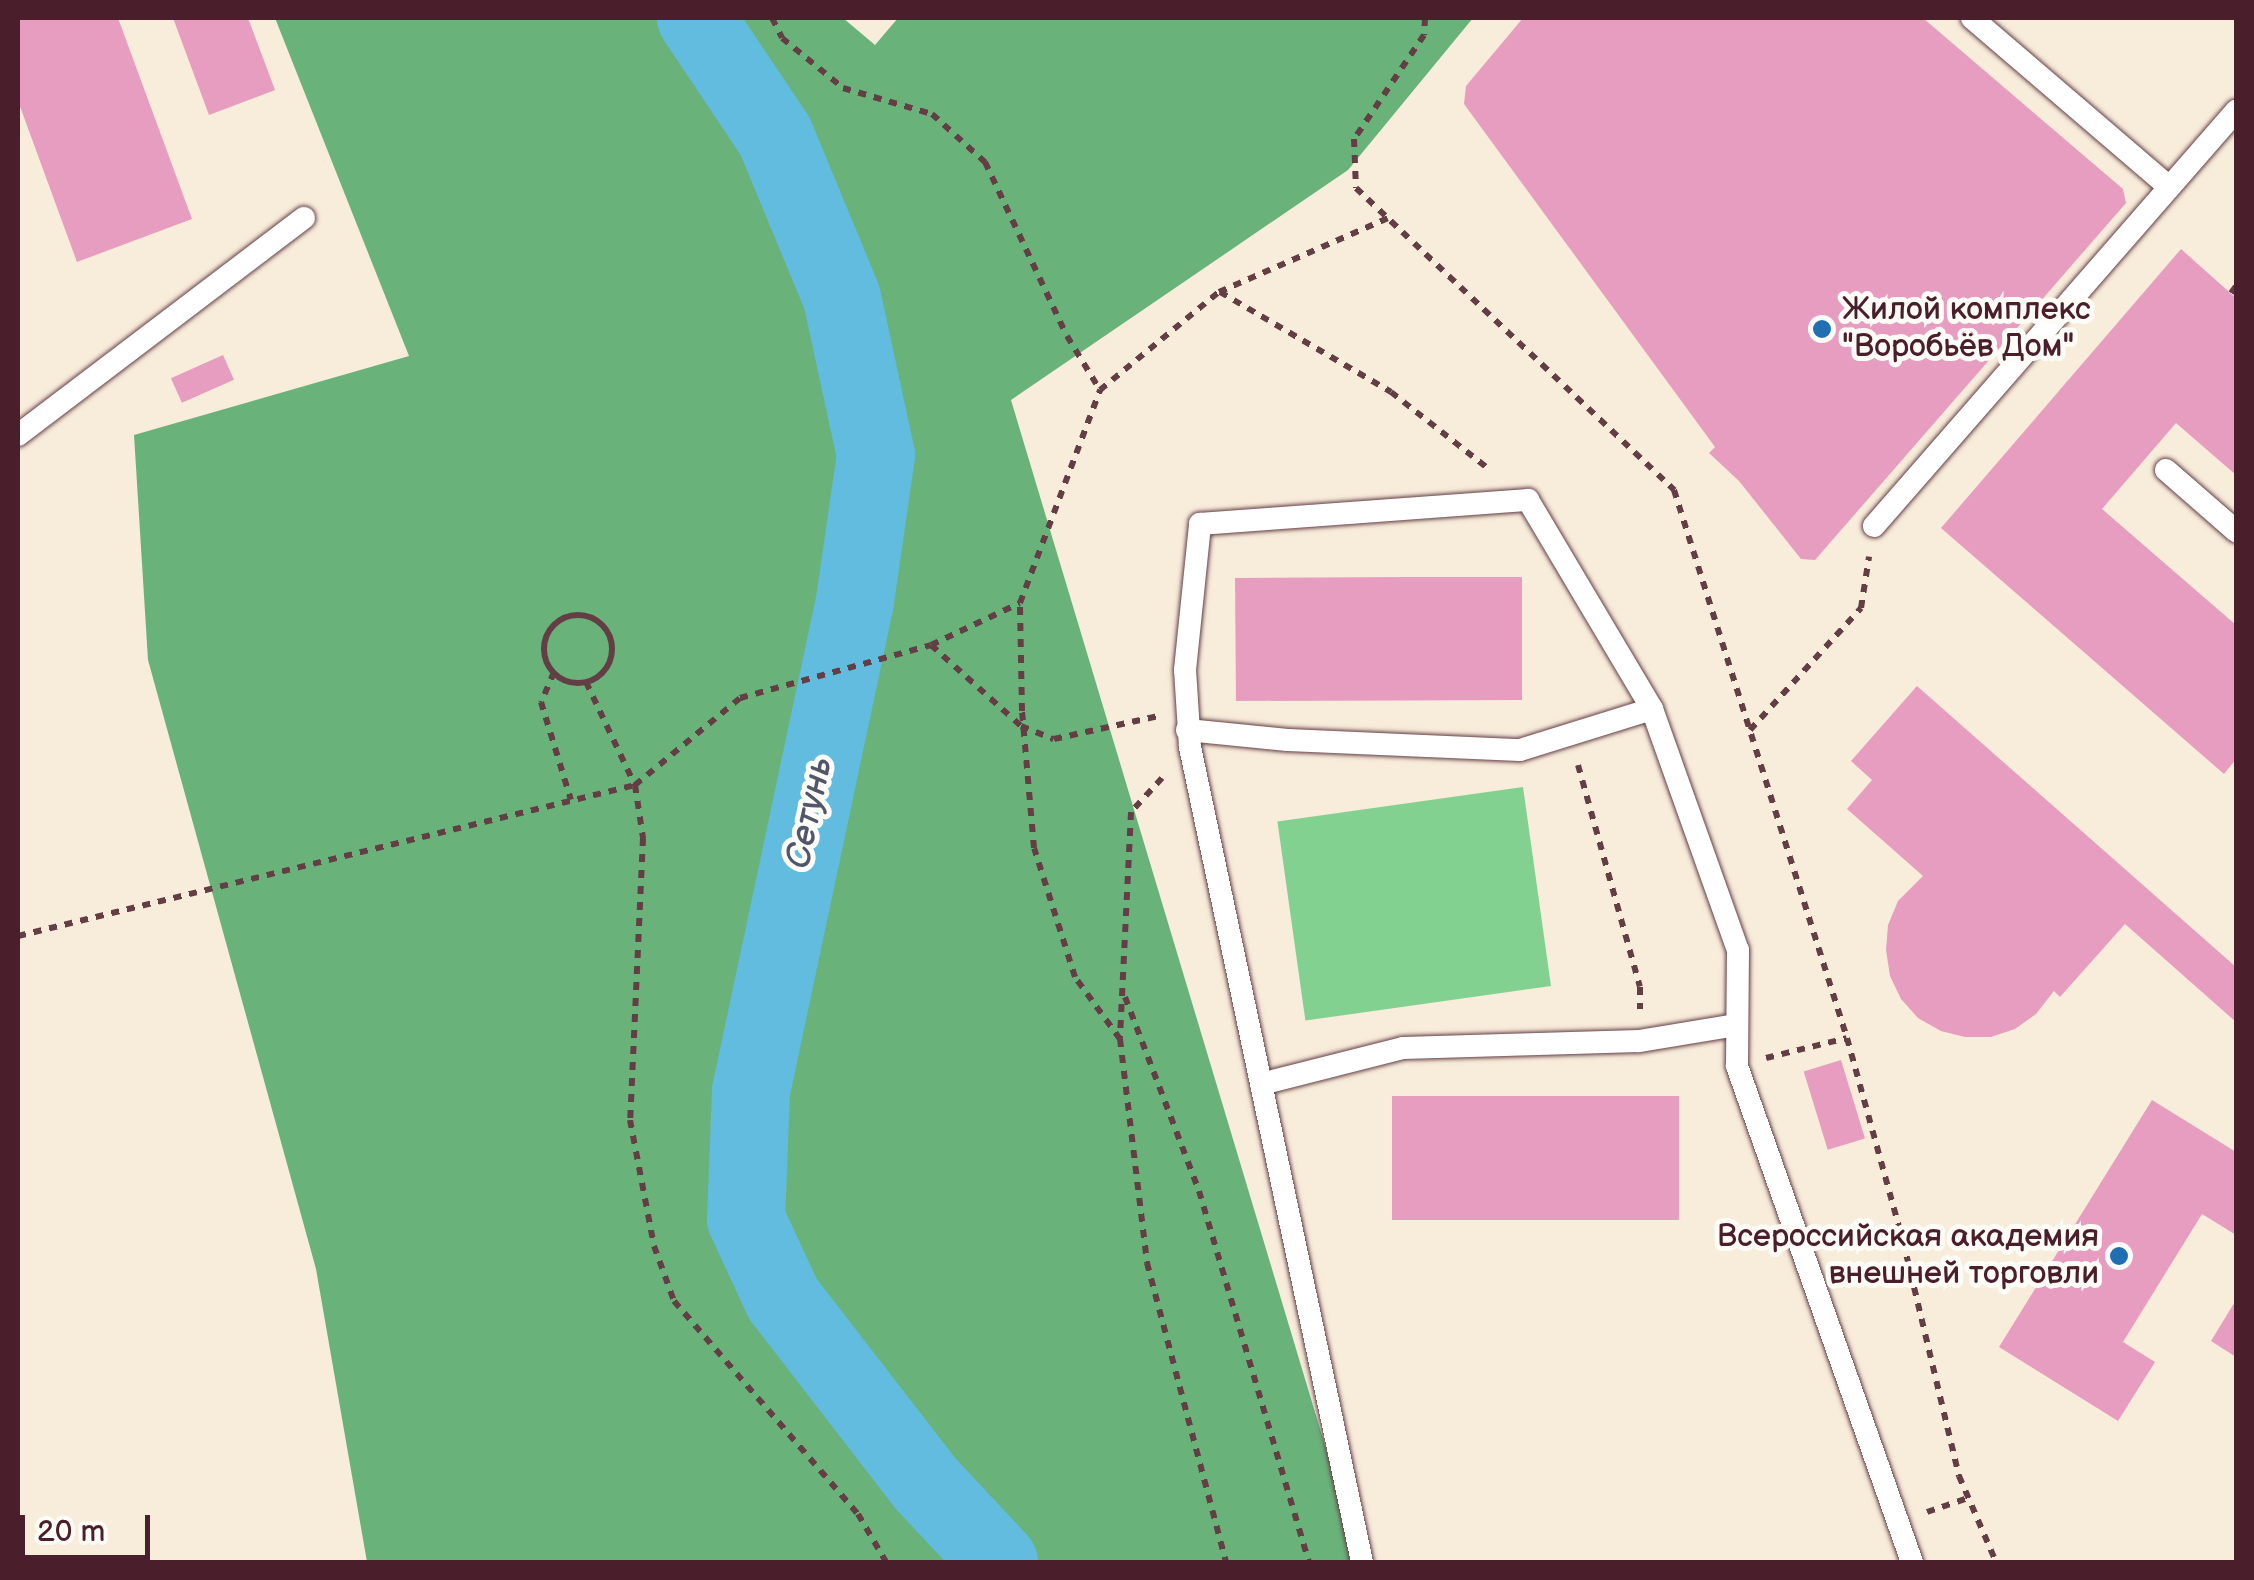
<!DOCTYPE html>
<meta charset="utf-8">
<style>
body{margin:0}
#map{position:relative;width:2254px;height:1580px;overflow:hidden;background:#f8ecda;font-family:"Balsamiq Sans",sans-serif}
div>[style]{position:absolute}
.green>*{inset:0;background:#82d191;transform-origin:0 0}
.forest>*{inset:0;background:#69b37b}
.river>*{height:78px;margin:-39px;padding:0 39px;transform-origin:39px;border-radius:39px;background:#62bcdf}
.building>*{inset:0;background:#e79dc0;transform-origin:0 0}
.path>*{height:6px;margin-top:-3px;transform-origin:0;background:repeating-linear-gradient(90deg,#643e45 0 8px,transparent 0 16px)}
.path>.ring{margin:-3px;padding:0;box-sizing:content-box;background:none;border:6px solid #643e45;border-radius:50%}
.roads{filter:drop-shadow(0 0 2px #643e45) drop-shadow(0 0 2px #643e45)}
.lane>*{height:22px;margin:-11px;padding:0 11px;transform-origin:11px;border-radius:11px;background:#fff}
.dots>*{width:28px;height:28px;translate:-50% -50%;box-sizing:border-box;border:5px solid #fdfcf7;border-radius:50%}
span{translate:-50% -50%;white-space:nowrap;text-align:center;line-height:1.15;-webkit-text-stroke:10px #fdfcf7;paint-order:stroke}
.poi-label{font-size:32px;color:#4a1f2b}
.left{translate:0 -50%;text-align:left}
.right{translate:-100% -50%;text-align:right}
.water-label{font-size:35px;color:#52566a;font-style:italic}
.frame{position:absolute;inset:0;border:20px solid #4a1f2b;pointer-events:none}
.scale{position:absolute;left:20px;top:1515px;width:130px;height:45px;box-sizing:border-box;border:5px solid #4a1f2b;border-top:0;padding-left:12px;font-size:30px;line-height:35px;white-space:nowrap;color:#4a1f2b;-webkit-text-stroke:8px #fdfcf7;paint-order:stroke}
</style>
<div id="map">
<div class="green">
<div style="left:1523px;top:787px;width:201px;height:248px;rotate:82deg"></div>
</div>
<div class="forest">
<div style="clip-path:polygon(275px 18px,843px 18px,875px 45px,898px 18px,1473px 18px,1348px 170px,1011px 400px,1360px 1562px,367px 1562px,316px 1269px,148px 660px,134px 435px,409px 356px)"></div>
</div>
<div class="river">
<div style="left:696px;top:18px;width:142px;rotate:56.2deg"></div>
<div style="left:775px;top:136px;width:175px;rotate:67.5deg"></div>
<div style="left:842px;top:298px;width:161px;rotate:77.8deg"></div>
<div style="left:876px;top:455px;width:148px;rotate:98.2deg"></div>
<div style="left:855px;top:601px;width:501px;rotate:101.98deg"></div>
<div style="left:751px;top:1091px;width:128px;rotate:92.2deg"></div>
<div style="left:746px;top:1219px;width:88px;rotate:65.2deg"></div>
<div style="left:783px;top:1299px;width:234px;rotate:52.3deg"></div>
<div style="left:926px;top:1484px;width:107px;rotate:46.9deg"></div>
</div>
<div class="building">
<div style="clip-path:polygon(18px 18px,118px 18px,192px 219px,77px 262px,18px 101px)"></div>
<div style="clip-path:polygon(173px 18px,248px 18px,275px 90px,209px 115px)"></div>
<div style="clip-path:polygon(1523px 18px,1923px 18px,2123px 189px,2126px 203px,1815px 560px,1801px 559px,1739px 481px,1709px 453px,1715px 447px,1464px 104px,1466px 86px)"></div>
<div style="clip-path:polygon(2181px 249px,2236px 298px,2236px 475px,2176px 423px,2102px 509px,2236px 625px,2236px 759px,2224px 774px,1941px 528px)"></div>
<div style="left:223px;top:355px;width:27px;height:57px;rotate:66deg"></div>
<div style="clip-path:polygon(1405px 577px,1522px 577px,1522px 700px,1236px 701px,1235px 578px)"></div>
<div style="clip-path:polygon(1917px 686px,2236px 967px,2236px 1022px,2125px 924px,2060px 997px,2054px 991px,2036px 1014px,2015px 1029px,1991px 1037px,1965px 1037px,1941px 1031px,1918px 1018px,1901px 999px,1890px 976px,1886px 950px,1888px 925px,1898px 901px,1923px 876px,1847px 809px,1872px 780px,1851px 761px)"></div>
<div style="left:1841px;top:1060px;width:82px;height:39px;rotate:73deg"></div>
<div style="left:1679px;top:1096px;width:124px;height:287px;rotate:90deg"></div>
<div style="clip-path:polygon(2152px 1100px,2236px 1152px,2236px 1235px,2202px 1214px,2123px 1342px,2155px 1362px,2118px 1421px,1999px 1347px)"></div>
<div style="clip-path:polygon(2236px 1300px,2236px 1357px,2211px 1341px)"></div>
</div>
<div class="path">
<div style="left:772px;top:18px;width:22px;rotate:63deg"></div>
<div style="left:782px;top:38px;width:79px;rotate:39.3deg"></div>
<div style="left:843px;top:88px;width:93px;rotate:16.3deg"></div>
<div style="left:932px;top:114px;width:72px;rotate:42.2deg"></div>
<div style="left:985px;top:162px;width:192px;rotate:64.8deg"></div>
<div style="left:1067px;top:336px;width:63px;rotate:58.6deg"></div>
<div style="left:1425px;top:18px;width:17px;rotate:93deg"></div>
<div style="left:1424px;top:35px;width:125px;rotate:123.9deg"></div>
<div style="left:1354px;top:139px;width:49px;rotate:87.7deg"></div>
<div style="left:1356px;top:188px;width:439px;rotate:43.5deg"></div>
<div style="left:1674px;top:490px;width:575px;rotate:72.48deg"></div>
<div style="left:1847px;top:1038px;width:211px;rotate:74.6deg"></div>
<div style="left:1903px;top:1241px;width:242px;rotate:76.6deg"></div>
<div style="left:1959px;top:1476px;width:94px;rotate:66.7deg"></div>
<div style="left:1220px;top:292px;width:198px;rotate:30.3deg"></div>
<div style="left:1391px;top:392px;width:125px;rotate:38.2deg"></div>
<div style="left:2231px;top:293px;width:9px;rotate:-54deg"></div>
<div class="ring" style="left:544px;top:615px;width:62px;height:62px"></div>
<div style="left:931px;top:645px;width:121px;rotate:42deg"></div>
<div style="left:1021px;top:726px;width:35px;rotate:22deg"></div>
<div style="left:1054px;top:739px;width:107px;rotate:-12.4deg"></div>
<div style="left:554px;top:672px;width:33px;rotate:113deg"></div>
<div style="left:541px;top:702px;width:102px;rotate:73deg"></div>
<div style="left:586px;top:682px;width:114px;rotate:64.6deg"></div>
<div style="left:635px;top:785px;width:54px;rotate:81.4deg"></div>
<div style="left:643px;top:838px;width:282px;rotate:92.6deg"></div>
<div style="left:630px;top:1120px;width:128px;rotate:79.2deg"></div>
<div style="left:654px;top:1246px;width:59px;rotate:70deg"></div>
<div style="left:674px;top:1301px;width:281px;rotate:49.2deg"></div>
<div style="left:858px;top:1514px;width:56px;rotate:59.7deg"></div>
<div style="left:1750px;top:730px;width:165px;rotate:-47.7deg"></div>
<div style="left:1861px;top:608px;width:52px;rotate:-81.1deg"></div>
<div style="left:1578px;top:765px;width:230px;rotate:74.4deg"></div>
<div style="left:1640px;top:987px;width:22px;rotate:90deg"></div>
<div style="left:1162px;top:778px;width:46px;rotate:132.4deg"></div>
<div style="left:1131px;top:812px;width:227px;rotate:92.8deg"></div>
<div style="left:1120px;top:1039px;width:226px;rotate:83.1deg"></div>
<div style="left:1147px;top:1263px;width:309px;rotate:75.2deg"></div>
<div style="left:18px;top:936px;width:635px;rotate:-13.75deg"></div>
<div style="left:635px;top:785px;width:136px;rotate:-39.6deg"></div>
<div style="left:740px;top:698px;width:198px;rotate:-15.5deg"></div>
<div style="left:931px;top:645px;width:98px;rotate:-25.3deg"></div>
<div style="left:1125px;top:997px;width:208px;rotate:69.1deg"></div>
<div style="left:1199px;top:1191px;width:387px;rotate:73.5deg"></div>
<div style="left:1120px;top:1039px;width:77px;rotate:-126deg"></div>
<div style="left:1075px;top:977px;width:135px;rotate:-107.6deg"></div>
<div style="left:1034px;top:848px;width:138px;rotate:-95deg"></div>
<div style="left:1022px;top:711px;width:108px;rotate:-91.1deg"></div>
<div style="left:1020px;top:603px;width:228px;rotate:-69.4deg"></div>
<div style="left:1100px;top:390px;width:154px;rotate:-39.5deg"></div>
<div style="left:1219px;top:292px;width:184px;rotate:-23.6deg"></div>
<div style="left:1766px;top:1058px;width:83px;rotate:-13.9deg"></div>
<div style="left:1927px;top:1512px;width:43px;rotate:-18.9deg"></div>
</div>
<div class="roads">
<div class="lane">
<div style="left:1972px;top:18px;width:258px;rotate:40.6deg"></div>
<div style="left:18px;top:435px;width:359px;rotate:-37.2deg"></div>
<div style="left:2166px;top:470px;width:93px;rotate:41.1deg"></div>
<div style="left:1874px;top:526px;width:551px;rotate:-48.9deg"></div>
<div style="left:1187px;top:730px;width:101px;rotate:5.7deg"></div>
<div style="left:1288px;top:740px;width:232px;rotate:2.5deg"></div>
<div style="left:1520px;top:750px;width:138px;rotate:-17.3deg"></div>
<div style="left:1261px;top:1084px;width:146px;rotate:-14.2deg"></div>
<div style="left:1403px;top:1048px;width:236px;rotate:-1.7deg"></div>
<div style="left:1639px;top:1041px;width:99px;rotate:-9.3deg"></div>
<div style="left:1362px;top:1562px;width:833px;rotate:-101.92deg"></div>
<div style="left:1190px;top:747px;width:77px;rotate:-93.7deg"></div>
<div style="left:1185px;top:670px;width:147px;rotate:-84.1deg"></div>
<div style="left:1200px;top:524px;width:329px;rotate:-4.2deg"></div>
<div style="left:1528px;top:500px;width:243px;rotate:59.3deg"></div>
<div style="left:1652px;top:709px;width:256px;rotate:70.4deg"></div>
<div style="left:1738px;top:950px;width:116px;rotate:90.5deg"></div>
<div style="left:1737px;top:1066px;width:526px;rotate:70.57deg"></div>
</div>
</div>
<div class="dots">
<div style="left:1822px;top:329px;background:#1f6fb2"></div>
<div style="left:2119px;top:1256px;background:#1f6fb2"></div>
</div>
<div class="poi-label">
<span class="left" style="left:1842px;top:329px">Жилой комплекс<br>"Воробьёв Дом"</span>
<span class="right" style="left:2099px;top:1256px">Всероссийская академия<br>внешней торговли</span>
</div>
<div class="water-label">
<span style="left:810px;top:813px;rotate:-78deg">Сетунь</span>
</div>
<div class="frame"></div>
<div class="scale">20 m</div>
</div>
